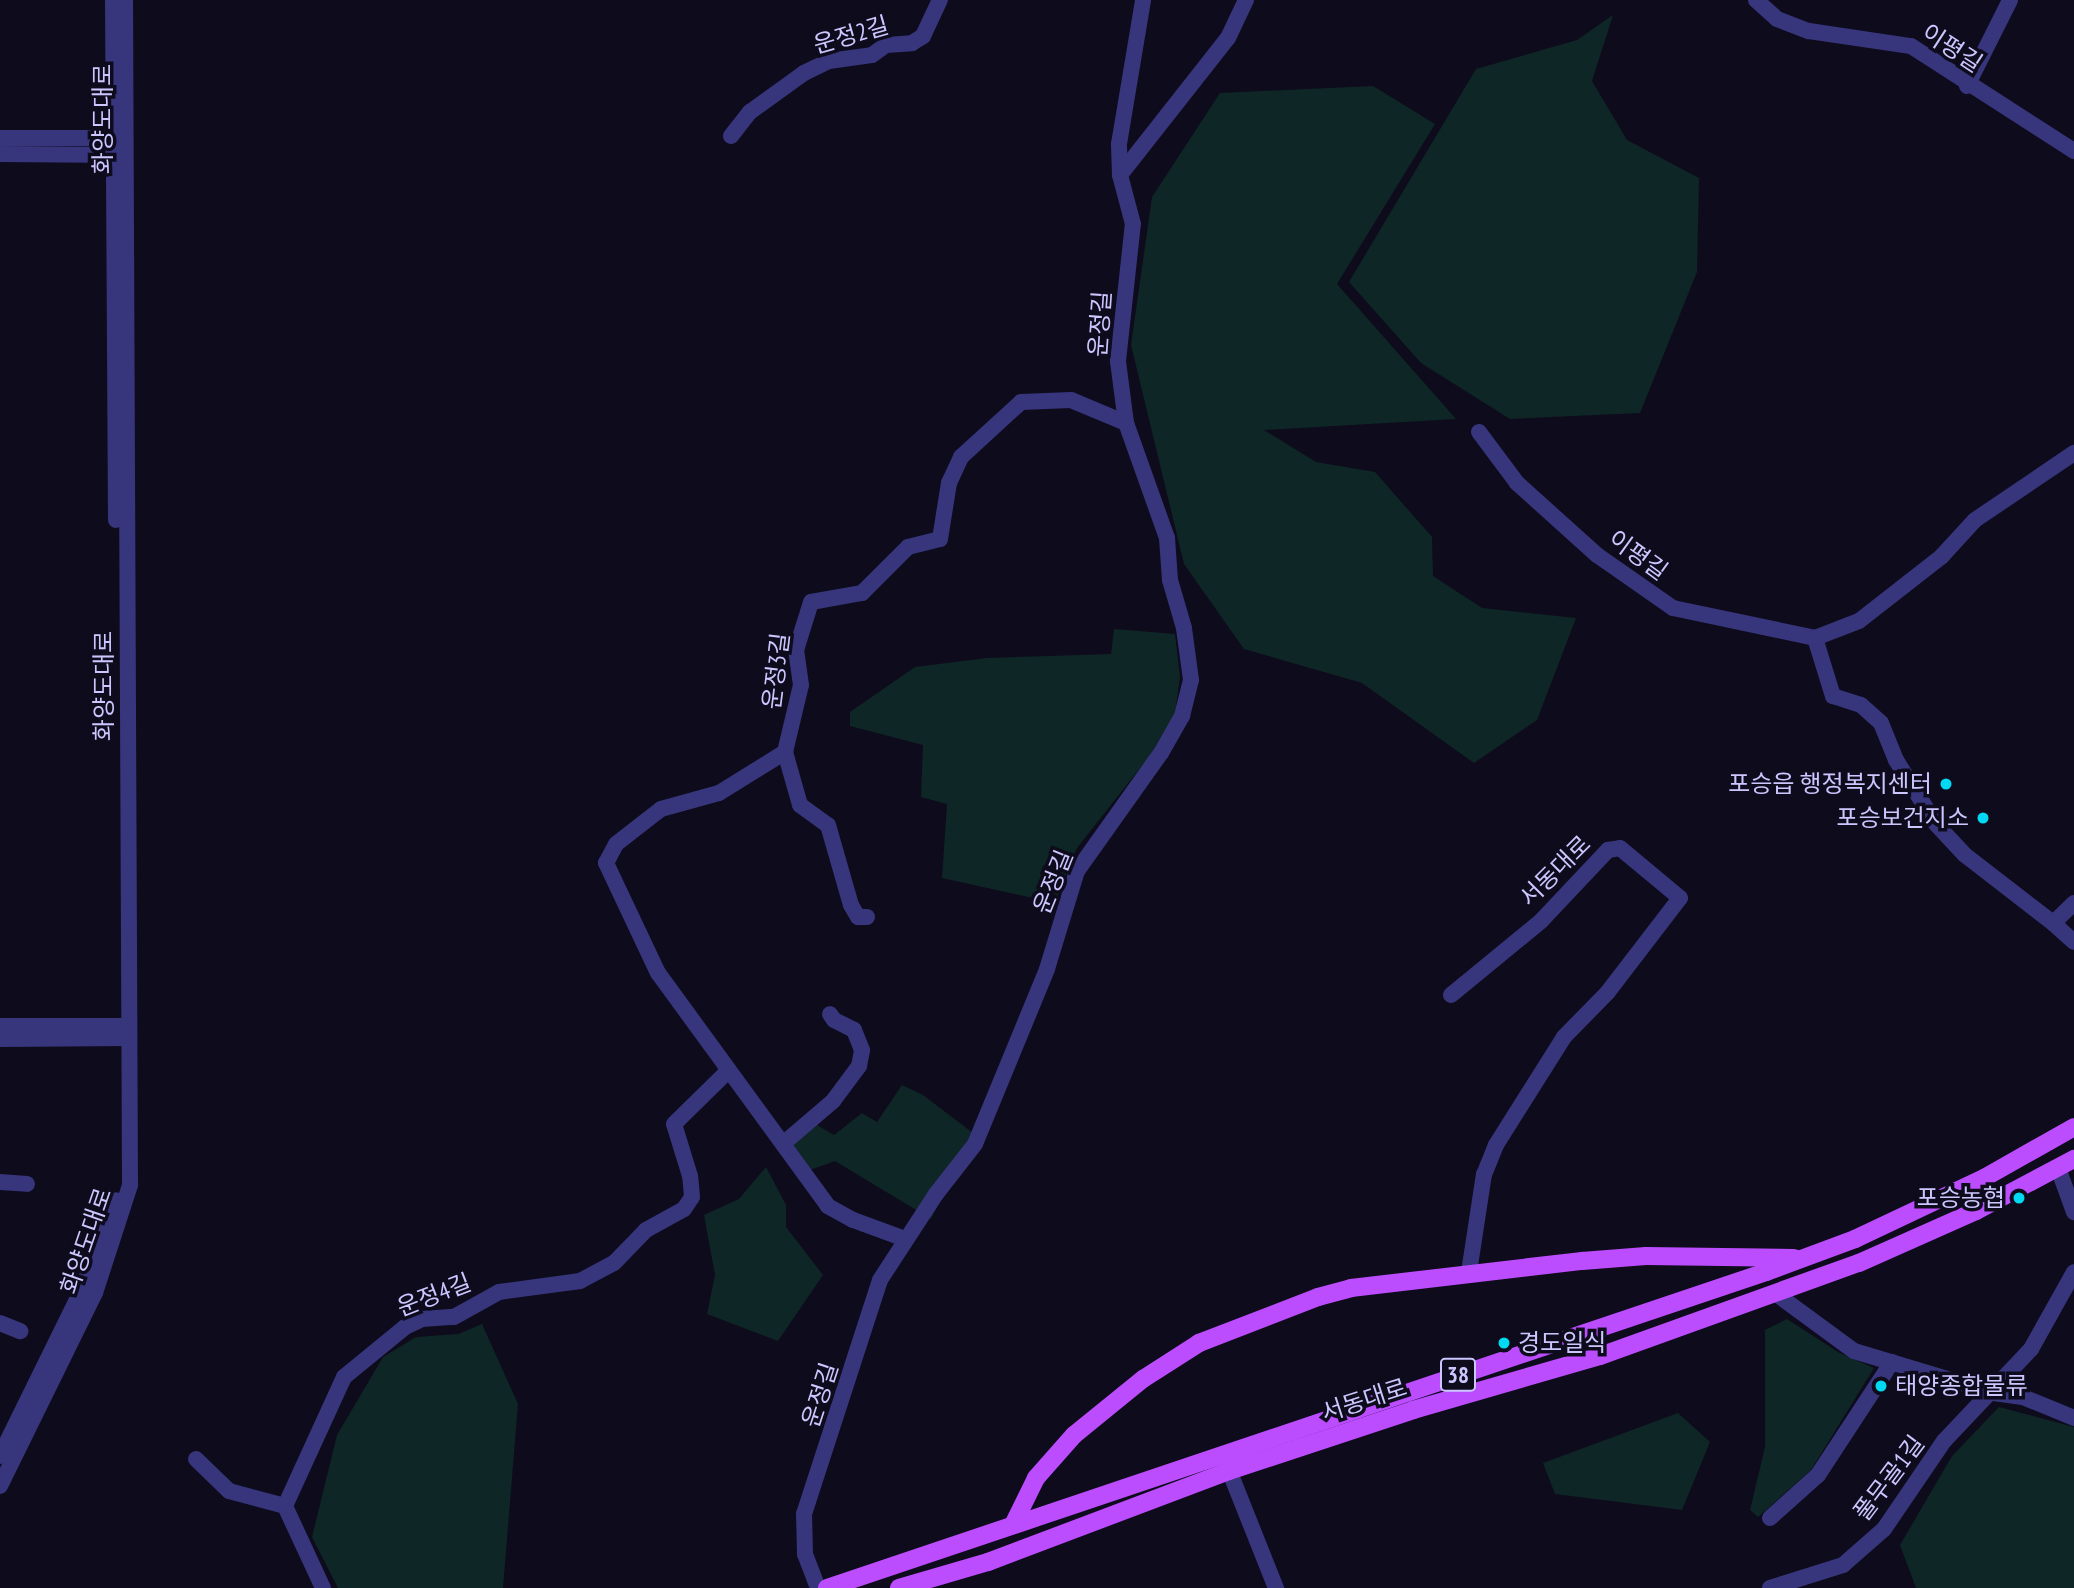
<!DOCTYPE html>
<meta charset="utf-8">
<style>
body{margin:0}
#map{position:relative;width:2074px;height:1588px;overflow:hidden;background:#0e0b1c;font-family:"PT Sans Narrow","Noto Sans KR",sans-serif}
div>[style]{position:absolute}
.green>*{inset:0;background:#0e2625}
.minor>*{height:16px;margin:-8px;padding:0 8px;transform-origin:8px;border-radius:8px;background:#37357c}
.major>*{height:18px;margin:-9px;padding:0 9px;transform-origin:9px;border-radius:9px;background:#bc4dff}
.dots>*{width:19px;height:19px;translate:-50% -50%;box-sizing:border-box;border:4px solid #0e0b1c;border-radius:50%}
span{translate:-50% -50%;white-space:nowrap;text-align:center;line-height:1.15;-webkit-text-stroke:7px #0e0b1c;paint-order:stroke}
.shield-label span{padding:2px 5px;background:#0e0b1c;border:2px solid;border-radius:5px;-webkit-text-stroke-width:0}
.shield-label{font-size:23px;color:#ccc6ff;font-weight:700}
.street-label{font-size:24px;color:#ccc6ff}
.poi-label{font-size:24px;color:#ccc6ff}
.right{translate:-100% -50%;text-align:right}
.left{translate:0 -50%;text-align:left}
</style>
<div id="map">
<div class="green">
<div style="clip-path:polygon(1613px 15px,1592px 81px,1627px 140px,1699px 178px,1697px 272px,1640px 413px,1510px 419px,1421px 363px,1349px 282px,1476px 69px,1577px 40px)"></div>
<div style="clip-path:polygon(1373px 86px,1435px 124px,1337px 284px,1456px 419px,1264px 430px,1316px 462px,1375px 472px,1432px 537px,1433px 576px,1482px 608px,1576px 618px,1537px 720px,1474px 763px,1362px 683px,1244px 649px,1184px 564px,1131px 345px,1152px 197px,1220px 93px)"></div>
<div style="clip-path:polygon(1114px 629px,1175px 634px,1180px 677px,1175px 714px,1148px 758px,1077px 848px,1055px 903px,942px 878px,947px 804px,921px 797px,923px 745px,850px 726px,850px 712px,915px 667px,987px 658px,1111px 654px)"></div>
<div style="clip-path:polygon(902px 1085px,923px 1095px,973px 1133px,931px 1219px,835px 1161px,810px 1170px,790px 1145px,817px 1125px,834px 1135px,862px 1113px,877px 1122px)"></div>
<div style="clip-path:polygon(766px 1167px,786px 1205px,786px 1227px,823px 1275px,778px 1341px,707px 1314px,715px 1275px,704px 1215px,739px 1199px)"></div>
<div style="clip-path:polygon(1787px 1319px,1838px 1352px,1874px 1368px,1811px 1470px,1758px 1517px,1750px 1510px,1765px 1447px,1765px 1330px)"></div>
<div style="clip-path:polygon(482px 1324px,518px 1404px,503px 1588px,338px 1588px,312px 1537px,337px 1435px,383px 1357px,416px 1337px,458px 1334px)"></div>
<div style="clip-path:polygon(1999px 1407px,2074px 1427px,2074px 1588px,1916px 1588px,1900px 1545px,1952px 1456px)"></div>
<div style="clip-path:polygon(1678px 1413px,1710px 1442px,1682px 1510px,1555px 1494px,1543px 1463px)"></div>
</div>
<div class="minor">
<div style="left:113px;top:0;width:520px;rotate:89.67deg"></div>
<div style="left:1756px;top:0;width:28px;rotate:42deg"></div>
<div style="left:1777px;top:19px;width:34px;rotate:21deg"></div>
<div style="left:1809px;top:31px;width:103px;rotate:8.4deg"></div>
<div style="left:1911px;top:46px;width:194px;rotate:32.8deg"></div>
<div style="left:1967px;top:86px;width:96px;rotate:-63.4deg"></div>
<div style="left:731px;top:136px;width:31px;rotate:-52deg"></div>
<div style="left:750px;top:112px;width:67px;rotate:-35.8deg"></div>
<div style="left:804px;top:73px;width:28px;rotate:-26deg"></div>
<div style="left:829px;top:61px;width:43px;rotate:-7.9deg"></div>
<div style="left:872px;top:55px;width:17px;rotate:-36deg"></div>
<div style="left:886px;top:45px;width:26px;rotate:-4deg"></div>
<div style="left:912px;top:43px;width:13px;rotate:-32deg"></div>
<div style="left:923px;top:36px;width:40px;rotate:-65deg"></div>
<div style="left:0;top:138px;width:124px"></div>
<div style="left:0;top:154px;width:124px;rotate:0.5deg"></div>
<div style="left:1120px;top:175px;width:174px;rotate:-51.8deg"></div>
<div style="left:1228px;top:38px;width:42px;rotate:-64.7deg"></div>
<div style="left:1479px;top:432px;width:64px;rotate:53.3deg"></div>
<div style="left:1517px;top:483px;width:108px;rotate:42deg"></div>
<div style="left:1597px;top:555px;width:93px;rotate:34.9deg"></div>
<div style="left:1673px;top:608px;width:145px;rotate:11.9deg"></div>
<div style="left:1815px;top:638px;width:47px;rotate:-21.1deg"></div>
<div style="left:1859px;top:621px;width:104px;rotate:-38deg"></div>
<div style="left:1941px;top:557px;width:50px;rotate:-47.4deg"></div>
<div style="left:1975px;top:520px;width:120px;rotate:-34.1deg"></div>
<div style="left:1815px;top:638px;width:61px;rotate:72.8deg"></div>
<div style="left:1833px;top:696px;width:29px;rotate:18deg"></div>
<div style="left:1861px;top:705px;width:27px;rotate:42deg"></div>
<div style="left:1881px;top:723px;width:40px;rotate:68deg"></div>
<div style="left:1896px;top:760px;width:75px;rotate:58deg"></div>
<div style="left:1936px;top:824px;width:42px;rotate:46.9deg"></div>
<div style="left:1965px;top:855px;width:111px;rotate:37.7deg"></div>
<div style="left:785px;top:752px;width:55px;rotate:74.2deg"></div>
<div style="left:800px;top:805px;width:34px;rotate:36deg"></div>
<div style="left:828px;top:825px;width:83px;rotate:74deg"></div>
<div style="left:851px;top:905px;width:14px;rotate:60deg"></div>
<div style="left:858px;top:917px;width:9px"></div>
<div style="left:2074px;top:903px;width:29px;rotate:136deg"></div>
<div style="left:2053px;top:923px;width:28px;rotate:42deg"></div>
<div style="left:1451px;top:995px;width:117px;rotate:-39.4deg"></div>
<div style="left:1541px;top:921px;width:98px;rotate:-46.7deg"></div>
<div style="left:1608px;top:850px;width:12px;rotate:-9deg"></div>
<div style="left:1620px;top:848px;width:78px;rotate:39.8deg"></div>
<div style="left:1680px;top:898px;width:118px;rotate:127.5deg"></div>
<div style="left:1608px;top:992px;width:63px;rotate:134.4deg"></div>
<div style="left:1564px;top:1037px;width:128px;rotate:122.2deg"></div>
<div style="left:1496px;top:1145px;width:31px;rotate:112deg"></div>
<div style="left:1484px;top:1174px;width:99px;rotate:98.7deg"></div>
<div style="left:0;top:1026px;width:128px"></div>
<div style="left:0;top:1039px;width:128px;rotate:-0.4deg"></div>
<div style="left:784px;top:1143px;width:65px;rotate:-40.6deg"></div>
<div style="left:833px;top:1101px;width:44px;rotate:-53.4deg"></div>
<div style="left:859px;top:1066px;width:16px;rotate:-79deg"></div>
<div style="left:862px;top:1050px;width:22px;rotate:-112deg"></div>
<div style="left:854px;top:1030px;width:22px;rotate:-153deg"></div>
<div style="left:834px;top:1020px;width:7px;rotate:-124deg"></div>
<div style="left:2058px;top:1168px;width:47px;rotate:70deg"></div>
<div style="left:0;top:1182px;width:27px;rotate:4deg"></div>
<div style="left:905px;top:1239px;width:55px;rotate:-159.9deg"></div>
<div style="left:853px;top:1220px;width:29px;rotate:-151deg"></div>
<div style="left:828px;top:1206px;width:288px;rotate:-126.1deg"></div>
<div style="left:658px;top:973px;width:122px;rotate:-115.3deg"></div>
<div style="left:606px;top:863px;width:21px;rotate:-62deg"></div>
<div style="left:616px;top:844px;width:57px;rotate:-37.9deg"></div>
<div style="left:661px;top:809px;width:60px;rotate:-15.4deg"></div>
<div style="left:719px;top:793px;width:78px;rotate:-31.8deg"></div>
<div style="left:785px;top:752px;width:69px;rotate:-76.6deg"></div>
<div style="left:801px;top:685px;width:35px;rotate:-98deg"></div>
<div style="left:796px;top:650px;width:50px;rotate:-72.6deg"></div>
<div style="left:811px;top:602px;width:52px;rotate:-10deg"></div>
<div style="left:862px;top:593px;width:65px;rotate:-45deg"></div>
<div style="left:908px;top:547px;width:33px;rotate:-14deg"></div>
<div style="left:940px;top:539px;width:57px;rotate:-80.9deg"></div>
<div style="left:949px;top:483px;width:29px;rotate:-65deg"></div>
<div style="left:961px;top:457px;width:81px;rotate:-42.5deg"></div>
<div style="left:1021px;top:402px;width:50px;rotate:-2.3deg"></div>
<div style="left:1071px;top:400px;width:60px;rotate:22.7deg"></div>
<div style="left:1775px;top:1293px;width:98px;rotate:36.3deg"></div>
<div style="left:1854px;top:1351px;width:146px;rotate:16.7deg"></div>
<div style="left:1994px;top:1393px;width:29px;rotate:8deg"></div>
<div style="left:2023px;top:1397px;width:55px;rotate:22.4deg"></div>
<div style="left:0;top:1323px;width:22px;rotate:22deg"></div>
<div style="left:0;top:1456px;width:186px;rotate:-63.8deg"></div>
<div style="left:82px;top:1289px;width:95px;rotate:-69.1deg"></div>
<div style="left:196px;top:1459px;width:46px;rotate:44.1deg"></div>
<div style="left:229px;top:1491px;width:58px;rotate:15deg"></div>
<div style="left:1225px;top:1460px;width:138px;rotate:68.3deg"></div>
<div style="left:0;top:1486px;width:215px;rotate:-63.8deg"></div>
<div style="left:95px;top:1293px;width:114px;rotate:-72deg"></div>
<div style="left:130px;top:1185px;width:1185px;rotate:-90.24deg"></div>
<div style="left:1770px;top:1518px;width:64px;rotate:-41.9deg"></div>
<div style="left:1818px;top:1475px;width:135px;rotate:-56.8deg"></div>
<div style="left:323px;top:1588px;width:90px;rotate:-114.9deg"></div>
<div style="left:285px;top:1506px;width:142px;rotate:-65.4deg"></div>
<div style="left:344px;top:1377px;width:79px;rotate:-39.3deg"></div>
<div style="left:405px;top:1327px;width:19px;rotate:-25deg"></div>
<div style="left:422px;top:1319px;width:32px;rotate:-4deg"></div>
<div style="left:454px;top:1317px;width:51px;rotate:-29.1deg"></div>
<div style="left:499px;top:1292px;width:82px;rotate:-7.7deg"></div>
<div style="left:580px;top:1281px;width:38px;rotate:-28deg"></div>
<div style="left:614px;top:1263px;width:46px;rotate:-45.9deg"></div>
<div style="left:646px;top:1230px;width:43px;rotate:-28.9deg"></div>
<div style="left:684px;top:1209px;width:14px;rotate:-56deg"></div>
<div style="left:692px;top:1197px;width:21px;rotate:-95deg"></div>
<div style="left:690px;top:1176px;width:54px;rotate:-107.1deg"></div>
<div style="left:674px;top:1124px;width:76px;rotate:-44.5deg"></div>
<div style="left:818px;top:1588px;width:36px;rotate:-111deg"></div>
<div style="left:805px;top:1554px;width:40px;rotate:-91.4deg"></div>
<div style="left:804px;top:1514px;width:246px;rotate:-72deg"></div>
<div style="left:880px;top:1280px;width:103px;rotate:-56.9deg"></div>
<div style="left:936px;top:1194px;width:63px;rotate:-52deg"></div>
<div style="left:975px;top:1144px;width:189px;rotate:-67.6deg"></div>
<div style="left:1047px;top:969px;width:102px;rotate:-73deg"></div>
<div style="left:1077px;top:871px;width:145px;rotate:-54.6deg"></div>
<div style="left:1161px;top:753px;width:43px;rotate:-60.4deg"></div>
<div style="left:1182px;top:716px;width:37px;rotate:-76deg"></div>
<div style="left:1191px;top:680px;width:52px;rotate:-97.7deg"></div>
<div style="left:1184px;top:628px;width:50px;rotate:-106.3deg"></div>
<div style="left:1170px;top:580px;width:42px;rotate:-94.1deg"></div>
<div style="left:1167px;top:538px;width:122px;rotate:-109.6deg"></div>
<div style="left:1126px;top:423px;width:63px;rotate:-97.4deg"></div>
<div style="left:1118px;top:361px;width:138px;rotate:-83.8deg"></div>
<div style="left:1133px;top:224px;width:51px;rotate:-104.9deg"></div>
<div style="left:1120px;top:175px;width:31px;rotate:-92deg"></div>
<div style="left:1119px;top:144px;width:146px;rotate:-80.5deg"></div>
<div style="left:1770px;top:1588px;width:77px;rotate:-17.5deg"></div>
<div style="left:1843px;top:1565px;width:55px;rotate:-41.3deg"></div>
<div style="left:1884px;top:1529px;width:107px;rotate:-55.7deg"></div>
<div style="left:1944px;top:1441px;width:127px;rotate:-46.6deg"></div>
<div style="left:2031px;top:1349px;width:88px;rotate:-60.8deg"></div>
</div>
<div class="major">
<div style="left:1014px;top:1523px;width:50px;rotate:-63.9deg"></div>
<div style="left:1036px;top:1478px;width:57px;rotate:-48.5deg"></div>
<div style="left:1074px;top:1435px;width:89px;rotate:-39.1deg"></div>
<div style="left:1143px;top:1379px;width:67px;rotate:-32.7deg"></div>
<div style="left:1199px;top:1343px;width:128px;rotate:-21.1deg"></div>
<div style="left:1318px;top:1297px;width:34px;rotate:-15deg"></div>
<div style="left:1351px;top:1288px;width:233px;rotate:-6.7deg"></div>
<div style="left:1582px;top:1261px;width:64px;rotate:-4.5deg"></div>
<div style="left:1646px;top:1256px;width:148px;rotate:0.8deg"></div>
<div style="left:827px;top:1588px;width:991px;rotate:-18.6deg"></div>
<div style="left:1766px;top:1272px;width:95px;rotate:-20.3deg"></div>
<div style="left:1855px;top:1239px;width:143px;rotate:-25.3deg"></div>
<div style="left:1984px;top:1178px;width:103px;rotate:-29.5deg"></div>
<div style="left:899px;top:1588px;width:93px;rotate:-16.3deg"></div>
<div style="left:988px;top:1562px;width:258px;rotate:-20.7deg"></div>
<div style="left:1229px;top:1471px;width:194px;rotate:-18.3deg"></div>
<div style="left:1413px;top:1410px;width:195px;rotate:-16.1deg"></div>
<div style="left:1600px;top:1356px;width:275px;rotate:-19.8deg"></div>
<div style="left:1859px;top:1263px;width:128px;rotate:-24deg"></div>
<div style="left:1976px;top:1211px;width:111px;rotate:-28deg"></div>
</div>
<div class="dots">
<div style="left:1946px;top:784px;background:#00d9f1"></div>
<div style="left:1983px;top:818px;background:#00d9f1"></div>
<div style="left:2019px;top:1198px;background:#00d9f1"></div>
<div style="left:1504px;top:1343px;background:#00d9f1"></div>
<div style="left:1881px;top:1386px;background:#00d9f1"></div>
</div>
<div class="shield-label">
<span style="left:1458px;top:1375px">38</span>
</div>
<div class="street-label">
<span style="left:851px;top:35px;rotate:-16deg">운정2길</span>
<span style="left:1952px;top:48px;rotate:33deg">이평길</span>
<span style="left:103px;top:119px;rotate:-90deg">화양도대로</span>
<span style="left:1100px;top:324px;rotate:-86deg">운정길</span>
<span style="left:1638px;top:555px;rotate:36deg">이평길</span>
<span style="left:776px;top:671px;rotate:-83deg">운정3길</span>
<span style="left:104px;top:686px;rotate:-90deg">화양도대로</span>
<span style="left:1555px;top:871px;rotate:-45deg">서동대로</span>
<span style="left:1053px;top:882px;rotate:-68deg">운정길</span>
<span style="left:86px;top:1241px;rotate:-71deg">화양도대로</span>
<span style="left:434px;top:1295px;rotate:-21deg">운정4길</span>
<span style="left:820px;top:1395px;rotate:-72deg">운정길</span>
<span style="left:1364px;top:1400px;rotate:-18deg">서동대로</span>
<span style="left:1889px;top:1478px;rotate:-53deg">풀무골1길</span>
</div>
<div class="poi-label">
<span class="right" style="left:1932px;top:784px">포승읍 행정복지센터</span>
<span class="right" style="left:1969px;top:818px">포승보건지소</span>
<span class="right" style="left:2005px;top:1198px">포승농협</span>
<span class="left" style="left:1518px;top:1343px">경도일식</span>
<span class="left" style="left:1895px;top:1386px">태양종합물류</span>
</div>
</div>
